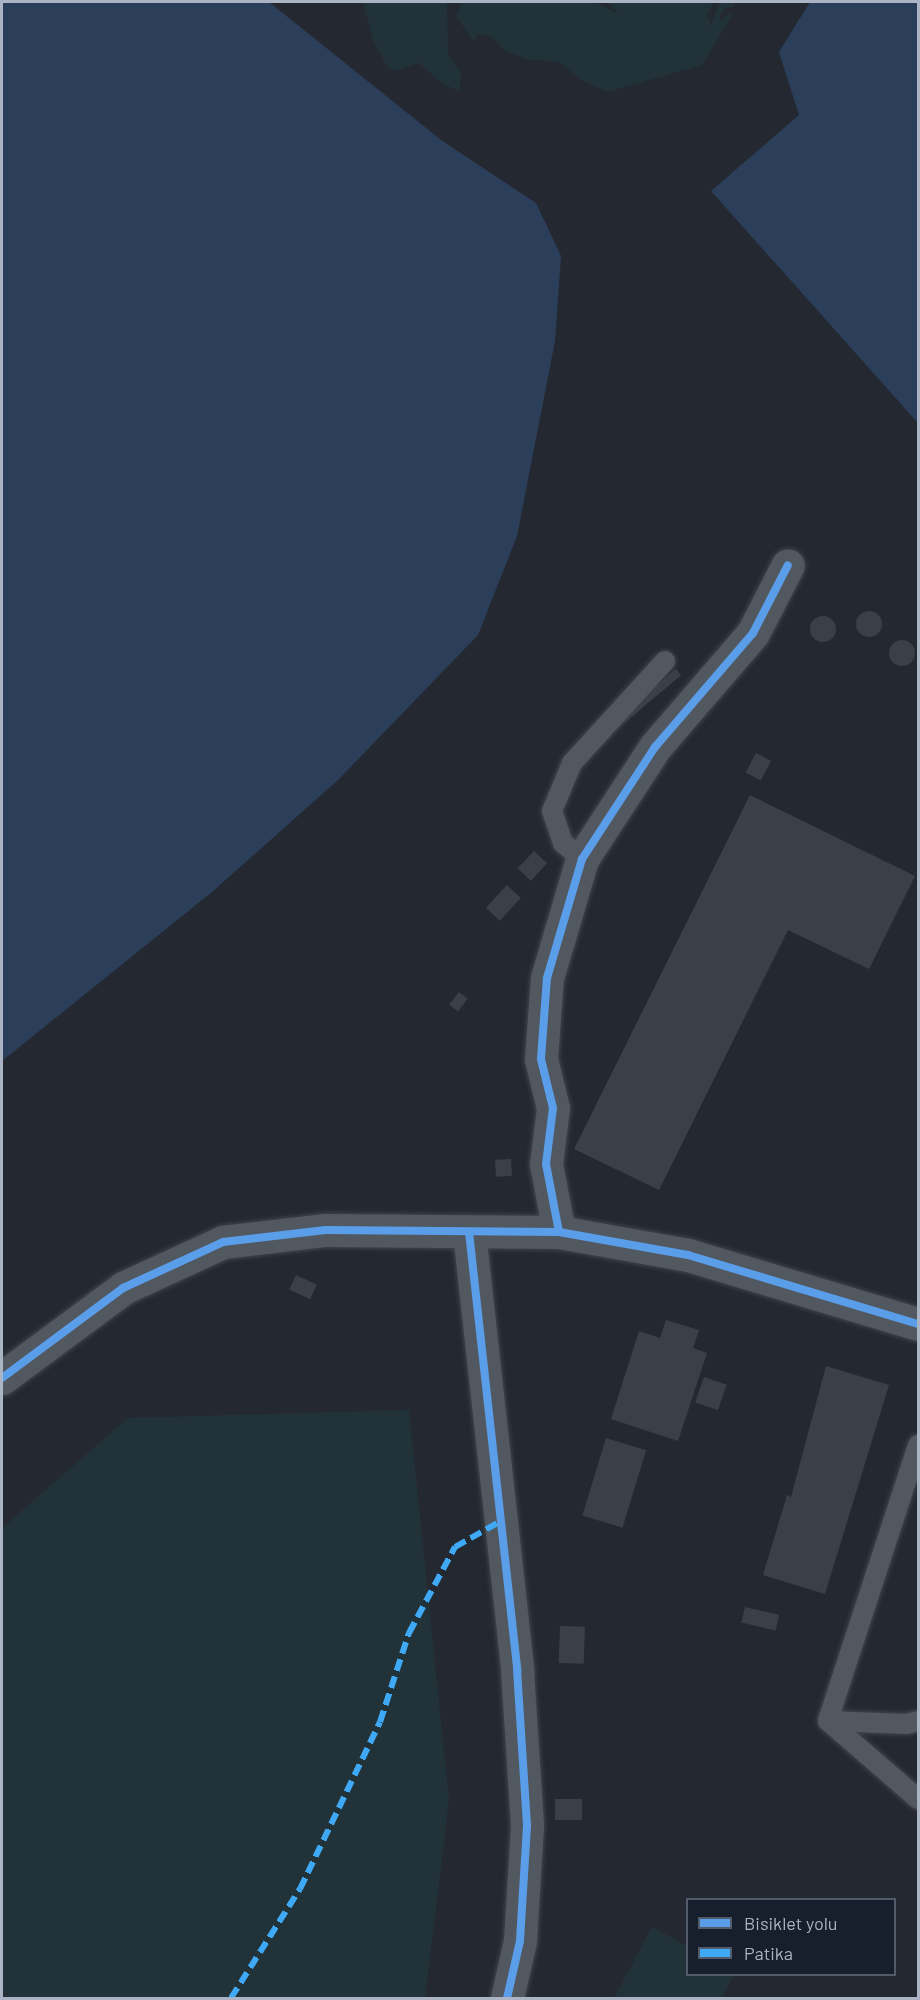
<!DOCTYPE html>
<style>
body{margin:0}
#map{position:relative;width:920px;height:2000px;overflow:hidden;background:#242931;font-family:Barlow,sans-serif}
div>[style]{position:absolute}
.green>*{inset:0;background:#213338}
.water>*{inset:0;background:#2c3f5a}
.building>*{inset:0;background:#3b4048;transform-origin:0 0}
.round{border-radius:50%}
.roads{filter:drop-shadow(0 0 2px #40434a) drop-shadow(0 0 2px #40434a)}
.lane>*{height:20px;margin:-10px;padding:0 10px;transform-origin:10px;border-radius:10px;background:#525860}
.street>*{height:33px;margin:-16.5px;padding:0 16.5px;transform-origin:16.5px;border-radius:16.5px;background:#525860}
.quiet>*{height:6px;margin-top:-3px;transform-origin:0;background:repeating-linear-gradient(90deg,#3fa9f5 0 12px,transparent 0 18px)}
.cycleway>*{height:8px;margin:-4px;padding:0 4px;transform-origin:4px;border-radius:4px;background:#5a9eea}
span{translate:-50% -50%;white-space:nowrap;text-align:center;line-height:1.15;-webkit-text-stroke:4.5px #171f2c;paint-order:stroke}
.frame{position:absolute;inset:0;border:3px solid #abb4c5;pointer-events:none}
.legend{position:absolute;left:686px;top:1898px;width:210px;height:78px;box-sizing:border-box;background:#171f2c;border:2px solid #525b69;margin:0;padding:8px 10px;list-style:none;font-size:18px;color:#abb4c5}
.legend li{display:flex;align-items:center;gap:12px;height:30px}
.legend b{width:30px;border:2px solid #525b69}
</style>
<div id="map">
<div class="green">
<div style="clip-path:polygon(363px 2px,447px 2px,448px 55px,461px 73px,459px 91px,443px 84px,419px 63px,395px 71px,387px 66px,373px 40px)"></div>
<div style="clip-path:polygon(462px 2px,594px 2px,619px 14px,608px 2px,713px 2px,707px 15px,711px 26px,720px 2px,733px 2px,734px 7px,725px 8px,720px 16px,721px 21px,729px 13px,732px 15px,702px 65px,608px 92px,583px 81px,559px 62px,526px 59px,504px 50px,492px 37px,477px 34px,474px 42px,456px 16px)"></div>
<div style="clip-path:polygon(409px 1410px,449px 1800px,425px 1998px,2px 1998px,2px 1528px,128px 1418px)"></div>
<div style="clip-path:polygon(652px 1927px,687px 1946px,688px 1974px,734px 1975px,722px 1998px,614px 1998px)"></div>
</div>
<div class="water">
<div style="clip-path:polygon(2px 2px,269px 2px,441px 140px,536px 203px,561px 256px,555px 341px,517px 536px,478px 635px,339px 779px,212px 892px,2px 1061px)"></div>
<div style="clip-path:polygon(810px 2px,918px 2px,918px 423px,711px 191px,799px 115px,779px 52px)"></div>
</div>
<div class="building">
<div class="round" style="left:856px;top:611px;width:26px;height:26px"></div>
<div class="round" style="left:810px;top:616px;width:26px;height:26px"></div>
<div class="round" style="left:889px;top:640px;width:26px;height:26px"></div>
<div style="left:676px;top:669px;width:8px;height:95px;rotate:50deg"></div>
<div style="left:756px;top:753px;width:17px;height:22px;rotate:28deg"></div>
<div style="clip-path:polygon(750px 795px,915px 876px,869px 969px,788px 930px,659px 1190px,574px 1149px)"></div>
<div style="left:534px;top:851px;width:18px;height:24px;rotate:43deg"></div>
<div style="left:507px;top:885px;width:19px;height:31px;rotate:43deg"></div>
<div style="left:459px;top:992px;width:11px;height:16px;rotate:38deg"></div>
<div style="left:511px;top:1159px;width:17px;height:16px;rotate:87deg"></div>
<div style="left:296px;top:1275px;width:23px;height:16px;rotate:25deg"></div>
<div style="clip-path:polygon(666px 1320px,699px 1330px,693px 1348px,707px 1353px,678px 1441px,611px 1419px,639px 1331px,660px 1338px)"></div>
<div style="clip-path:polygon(826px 1366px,889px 1385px,825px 1594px,763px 1575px,787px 1495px,791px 1497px)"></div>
<div style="left:704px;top:1377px;width:24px;height:27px;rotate:19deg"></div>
<div style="left:606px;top:1438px;width:42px;height:81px;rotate:17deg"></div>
<div style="left:745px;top:1607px;width:35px;height:16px;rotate:13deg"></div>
<div style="left:560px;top:1626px;width:25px;height:37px;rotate:2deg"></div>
<div style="left:555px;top:1799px;width:27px;height:21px"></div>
</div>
<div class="roads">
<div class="lane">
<div style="left:582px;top:859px;width:25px;rotate:-140deg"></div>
<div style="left:563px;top:843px;width:34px;rotate:-109deg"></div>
<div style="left:552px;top:811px;width:52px;rotate:-67.4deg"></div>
<div style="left:572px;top:763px;width:138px;rotate:-47.6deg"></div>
<div style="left:918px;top:1445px;width:290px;rotate:108.1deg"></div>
<div style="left:828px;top:1721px;width:119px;rotate:40.9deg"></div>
<div style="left:828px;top:1721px;width:79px;rotate:2.2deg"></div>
<div style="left:907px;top:1724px;width:11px;rotate:-15deg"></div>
</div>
<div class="street">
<div style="left:469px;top:1232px;width:441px;rotate:83.7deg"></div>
<div style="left:517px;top:1670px;width:156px;rotate:86.3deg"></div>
<div style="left:527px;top:1826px;width:115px;rotate:93.5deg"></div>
<div style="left:520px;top:1941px;width:58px;rotate:102.8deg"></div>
<div style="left:559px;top:1232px;width:69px;rotate:-100.8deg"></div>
<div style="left:546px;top:1164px;width:56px;rotate:-82.9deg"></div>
<div style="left:553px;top:1108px;width:50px;rotate:-103.8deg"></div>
<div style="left:541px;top:1059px;width:81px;rotate:-85.8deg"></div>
<div style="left:547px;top:978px;width:124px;rotate:-73.6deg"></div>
<div style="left:582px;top:859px;width:134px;rotate:-56.9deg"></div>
<div style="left:655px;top:747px;width:150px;rotate:-49.3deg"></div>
<div style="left:753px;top:633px;width:76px;rotate:-62.8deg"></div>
<div style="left:2px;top:1378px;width:151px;rotate:-36.6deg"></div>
<div style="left:123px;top:1288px;width:110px;rotate:-24.7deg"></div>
<div style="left:223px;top:1242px;width:103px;rotate:-6.7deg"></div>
<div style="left:325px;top:1230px;width:234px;rotate:0.5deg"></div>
<div style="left:559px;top:1232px;width:131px;rotate:10.1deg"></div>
<div style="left:688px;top:1255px;width:240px;rotate:16.7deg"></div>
</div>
</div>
<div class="quiet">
<div style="left:231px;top:1998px;width:129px;rotate:-57.7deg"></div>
<div style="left:300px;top:1889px;width:185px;rotate:-64.4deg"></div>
<div style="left:380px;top:1722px;width:94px;rotate:-72deg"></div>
<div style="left:409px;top:1633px;width:98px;rotate:-61.9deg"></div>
<div style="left:455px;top:1547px;width:53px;rotate:-29.5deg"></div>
</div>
<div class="cycleway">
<div style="left:469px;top:1232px;width:441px;rotate:83.7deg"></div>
<div style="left:517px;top:1670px;width:156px;rotate:86.3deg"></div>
<div style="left:527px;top:1826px;width:115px;rotate:93.5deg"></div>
<div style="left:520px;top:1941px;width:58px;rotate:102.8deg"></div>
<div style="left:559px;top:1232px;width:69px;rotate:-100.8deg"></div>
<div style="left:546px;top:1164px;width:56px;rotate:-82.9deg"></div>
<div style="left:553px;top:1108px;width:50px;rotate:-103.8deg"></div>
<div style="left:541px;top:1059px;width:81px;rotate:-85.8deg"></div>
<div style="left:547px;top:978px;width:124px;rotate:-73.6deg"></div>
<div style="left:582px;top:859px;width:134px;rotate:-56.9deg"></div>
<div style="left:655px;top:747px;width:150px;rotate:-49.3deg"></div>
<div style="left:753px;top:633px;width:76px;rotate:-62.8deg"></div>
<div style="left:2px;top:1378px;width:151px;rotate:-36.6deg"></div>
<div style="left:123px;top:1288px;width:110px;rotate:-24.7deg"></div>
<div style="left:223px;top:1242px;width:103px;rotate:-6.7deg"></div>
<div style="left:325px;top:1230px;width:234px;rotate:0.5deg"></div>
<div style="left:559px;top:1232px;width:131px;rotate:10.1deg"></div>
<div style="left:688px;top:1255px;width:240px;rotate:16.7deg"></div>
</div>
<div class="frame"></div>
<ul class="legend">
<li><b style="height:8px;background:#5a9eea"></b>Bisiklet yolu</li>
<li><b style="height:8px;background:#3fa9f5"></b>Patika</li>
</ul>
</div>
